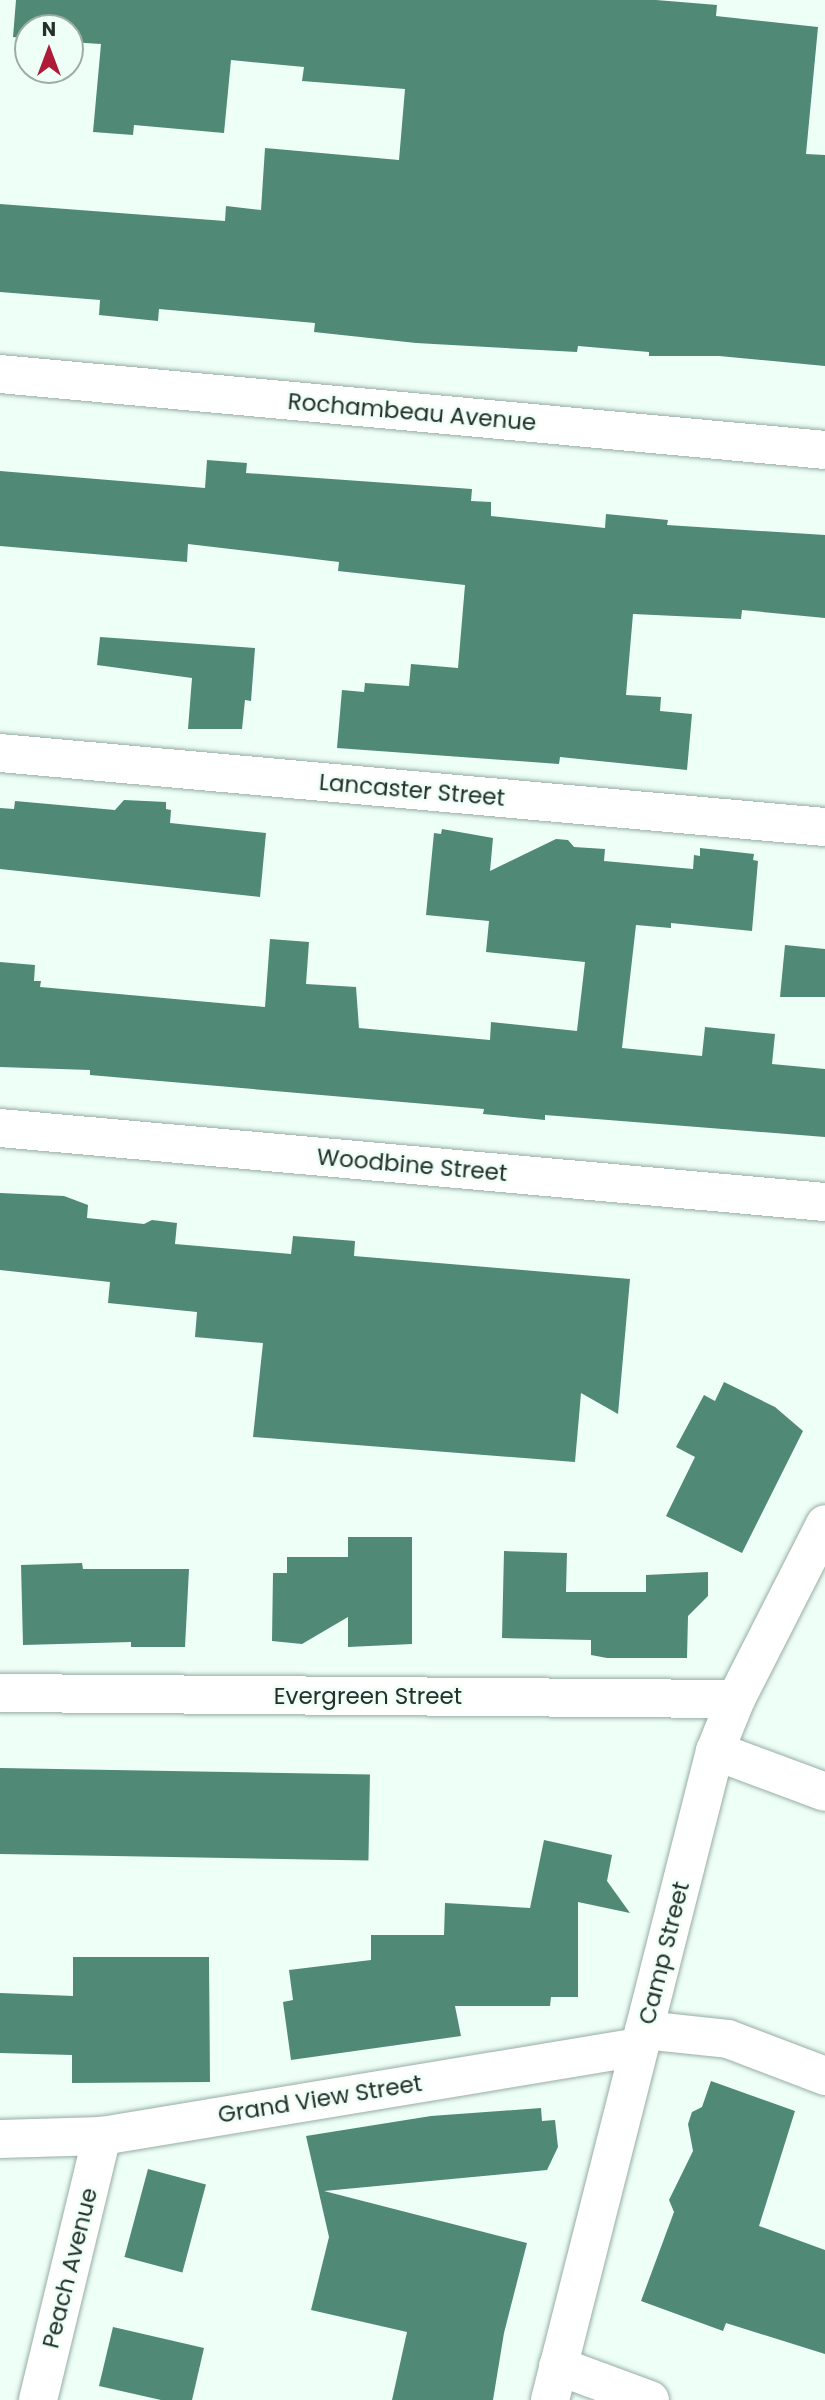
<!DOCTYPE html>
<style>
body{margin:0}
#map{position:relative;width:825px;height:2400px;overflow:hidden;background:#edfff7;font-family:Poppins,sans-serif}
div>[style]{position:absolute}
.building>*{inset:0;background:#508975;transform-origin:0 0}
.roads{filter:drop-shadow(0 0 2px #98ada5) drop-shadow(0 0 2px #98ada5)}
.minor>*{height:38px;margin:-19px;padding:0 19px;transform-origin:19px;border-radius:19px;background:#fff}
span{translate:-50% -50%;white-space:nowrap;text-align:center;line-height:1.15;-webkit-text-stroke:5px #edfff7;paint-order:stroke}
.street-label{font-size:23px;color:#262f2b}
.north{position:absolute;left:14px;top:14px;width:70px;height:70px;box-sizing:border-box;background:#edfff7;border:2px solid #9daca5;border-radius:50%;rotate:0deg;font-size:19px;font-weight:700;line-height:28px;text-align:center;color:#262f2b}
.north::after{content:'';display:block;margin:auto;width:24px;height:32px;background:#af1b36;clip-path:polygon(50% 0,100% 100%,50% 72%,0 100%)}
</style>
<div id="map">
<div class="building">
<div style="clip-path:polygon(16px 0,656px 0,717px 5px,716px 16px,818px 27px,806px 154px,825px 155px,825px 366px,719px 356px,649px 356px,649px 352px,578px 346px,577px 352px,416px 343px,314px 332px,315px 323px,159px 309px,158px 321px,99px 315px,100px 300px,0 292px,0 204px,225px 221px,226px 206px,261px 210px,265px 148px,399px 160px,405px 89px,302px 81px,304px 67px,231px 60px,224px 133px,134px 125px,133px 135px,93px 132px,101px 44px,70px 42px,70px 28px,28px 28px,28px 39px,13px 37px)"></div>
<div style="clip-path:polygon(207px 460px,247px 463px,246px 473px,472px 489px,471px 501px,491px 502px,491px 516px,605px 528px,606px 514px,668px 520px,667px 525px,825px 535px,825px 618px,742px 610px,741px 619px,633px 614px,626px 695px,661px 697px,660px 711px,692px 714px,687px 770px,560px 757px,559px 764px,337px 748px,342px 690px,364px 692px,365px 683px,409px 686px,411px 664px,458px 668px,465px 585px,338px 571px,339px 562px,188px 544px,187px 562px,0 546px,0 471px,205px 488px)"></div>
<div style="clip-path:polygon(100px 637px,255px 648px,251px 701px,245px 700px,242px 729px,188px 729px,192px 678px,97px 665px)"></div>
<div style="clip-path:polygon(124px 800px,166px 802px,166px 809px,171px 810px,170px 823px,266px 833px,260px 897px,0 869px,0 808px,14px 809px,15px 801px,115px 810px)"></div>
<div style="clip-path:polygon(442px 829px,493px 838px,490px 871px,556px 839px,568px 840px,574px 847px,605px 849px,604px 861px,693px 869px,694px 855px,700px 856px,700px 848px,754px 854px,753px 860px,758px 861px,752px 931px,671px 923px,671px 928px,636px 925px,622px 1048px,702px 1056px,705px 1027px,775px 1034px,772px 1064px,825px 1069px,825px 1137px,545px 1115px,545px 1120px,483px 1114px,484px 1109px,90px 1075px,90px 1070px,0 1067px,0 962px,35px 965px,34px 981px,41px 981px,40px 987px,265px 1007px,270px 939px,309px 942px,306px 984px,356px 987px,359px 1028px,490px 1040px,491px 1022px,577px 1031px,585px 962px,486px 952px,489px 921px,426px 915px,434px 833px,441px 834px)"></div>
<div style="clip-path:polygon(785px 945px,825px 949px,825px 997px,780px 997px)"></div>
<div style="clip-path:polygon(0 1193px,64px 1196px,88px 1205px,87px 1218px,144px 1224px,152px 1220px,177px 1223px,175px 1244px,291px 1254px,293px 1236px,355px 1241px,354px 1256px,630px 1279px,618px 1414px,581px 1393px,575px 1462px,253px 1437px,263px 1343px,195px 1337px,197px 1312px,108px 1303px,110px 1282px,0 1270px)"></div>
<div style="clip-path:polygon(724px 1382px,775px 1407px,803px 1431px,742px 1553px,666px 1516px,695px 1457px,676px 1447px,704px 1395px,715px 1401px)"></div>
<div style="clip-path:polygon(348px 1537px,412px 1537px,412px 1644px,348px 1647px,348px 1617px,302px 1644px,272px 1641px,273px 1573px,287px 1573px,287px 1557px,348px 1557px)"></div>
<div style="clip-path:polygon(504px 1551px,567px 1553px,566px 1592px,646px 1592px,646px 1575px,708px 1572px,708px 1596px,688px 1616px,687px 1658px,607px 1658px,591px 1655px,591px 1640px,502px 1638px)"></div>
<div style="clip-path:polygon(82px 1563px,83px 1569px,189px 1569px,185px 1647px,131px 1647px,131px 1642px,23px 1645px,21px 1565px)"></div>
<div style="left:0;top:1768px;width:370px;height:86px;rotate:1deg"></div>
<div style="clip-path:polygon(544px 1840px,612px 1855px,607px 1881px,630px 1913px,578px 1902px,578px 1997px,551px 1997px,550px 2006px,455px 2006px,461px 2036px,291px 2060px,283px 2002px,293px 2000px,289px 1970px,371px 1960px,371px 1935px,444px 1935px,445px 1903px,530px 1908px)"></div>
<div style="clip-path:polygon(73px 1957px,209px 1957px,210px 2082px,72px 2083px,72px 2055px,0 2053px,0 1993px,73px 1996px)"></div>
<div style="clip-path:polygon(711px 2081px,795px 2111px,759px 2226px,825px 2250px,825px 2354px,726px 2323px,723px 2331px,641px 2301px,674px 2212px,669px 2200px,693px 2151px,688px 2124px,692px 2112px,702px 2107px)"></div>
<div style="clip-path:polygon(541px 2108px,542px 2121px,555px 2120px,558px 2147px,547px 2170px,324px 2191px,527px 2243px,504px 2333px,493px 2400px,392px 2400px,407px 2332px,311px 2310px,329px 2237px,306px 2136px,431px 2116px)"></div>
<div style="left:148px;top:2169px;width:60px;height:91px;rotate:15deg"></div>
<div style="clip-path:polygon(113px 2327px,204px 2348px,192px 2400px,161px 2400px,99px 2386px)"></div>
</div>
<div class="roads">
<div class="minor">
<div style="left:0;top:374px;width:828px;rotate:5.26deg"></div>
<div style="left:0;top:753px;width:828px;rotate:5.13deg"></div>
<div style="left:0;top:1128px;width:828px;rotate:5.13deg"></div>
<div style="left:0;top:1693px;width:736px;rotate:0.47deg"></div>
<div style="left:715px;top:1751px;width:117px;rotate:20.4deg"></div>
<div style="left:644px;top:2030px;width:84px;rotate:6.1deg"></div>
<div style="left:728px;top:2039px;width:104px;rotate:20.9deg"></div>
<div style="left:0;top:2139px;width:102px;rotate:-1.7deg"></div>
<div style="left:102px;top:2136px;width:544px;rotate:-9.41deg"></div>
<div style="left:558px;top:2366px;width:98px;rotate:20.3deg"></div>
<div style="left:38px;top:2400px;width:272px;rotate:-76.4deg"></div>
<div style="left:550px;top:2400px;width:670px;rotate:-75.74deg"></div>
<div style="left:715px;top:1751px;width:56px;rotate:-68deg"></div>
<div style="left:736px;top:1699px;width:196px;rotate:-63deg"></div>
</div>
</div>
<div class="street-label">
<span style="left:412px;top:412px;rotate:5deg">Rochambeau Avenue</span>
<span style="left:412px;top:790px;rotate:5deg">Lancaster Street</span>
<span style="left:412px;top:1165px;rotate:5deg">Woodbine Street</span>
<span style="left:368px;top:1696px">Evergreen Street</span>
<span style="left:664px;top:1953px;rotate:-76deg">Camp Street</span>
<span style="left:320px;top:2099px;rotate:-9deg">Grand View Street</span>
<span style="left:70px;top:2268px;rotate:-76deg">Peach Avenue</span>
</div>
<div class="north">N</div>
</div>
